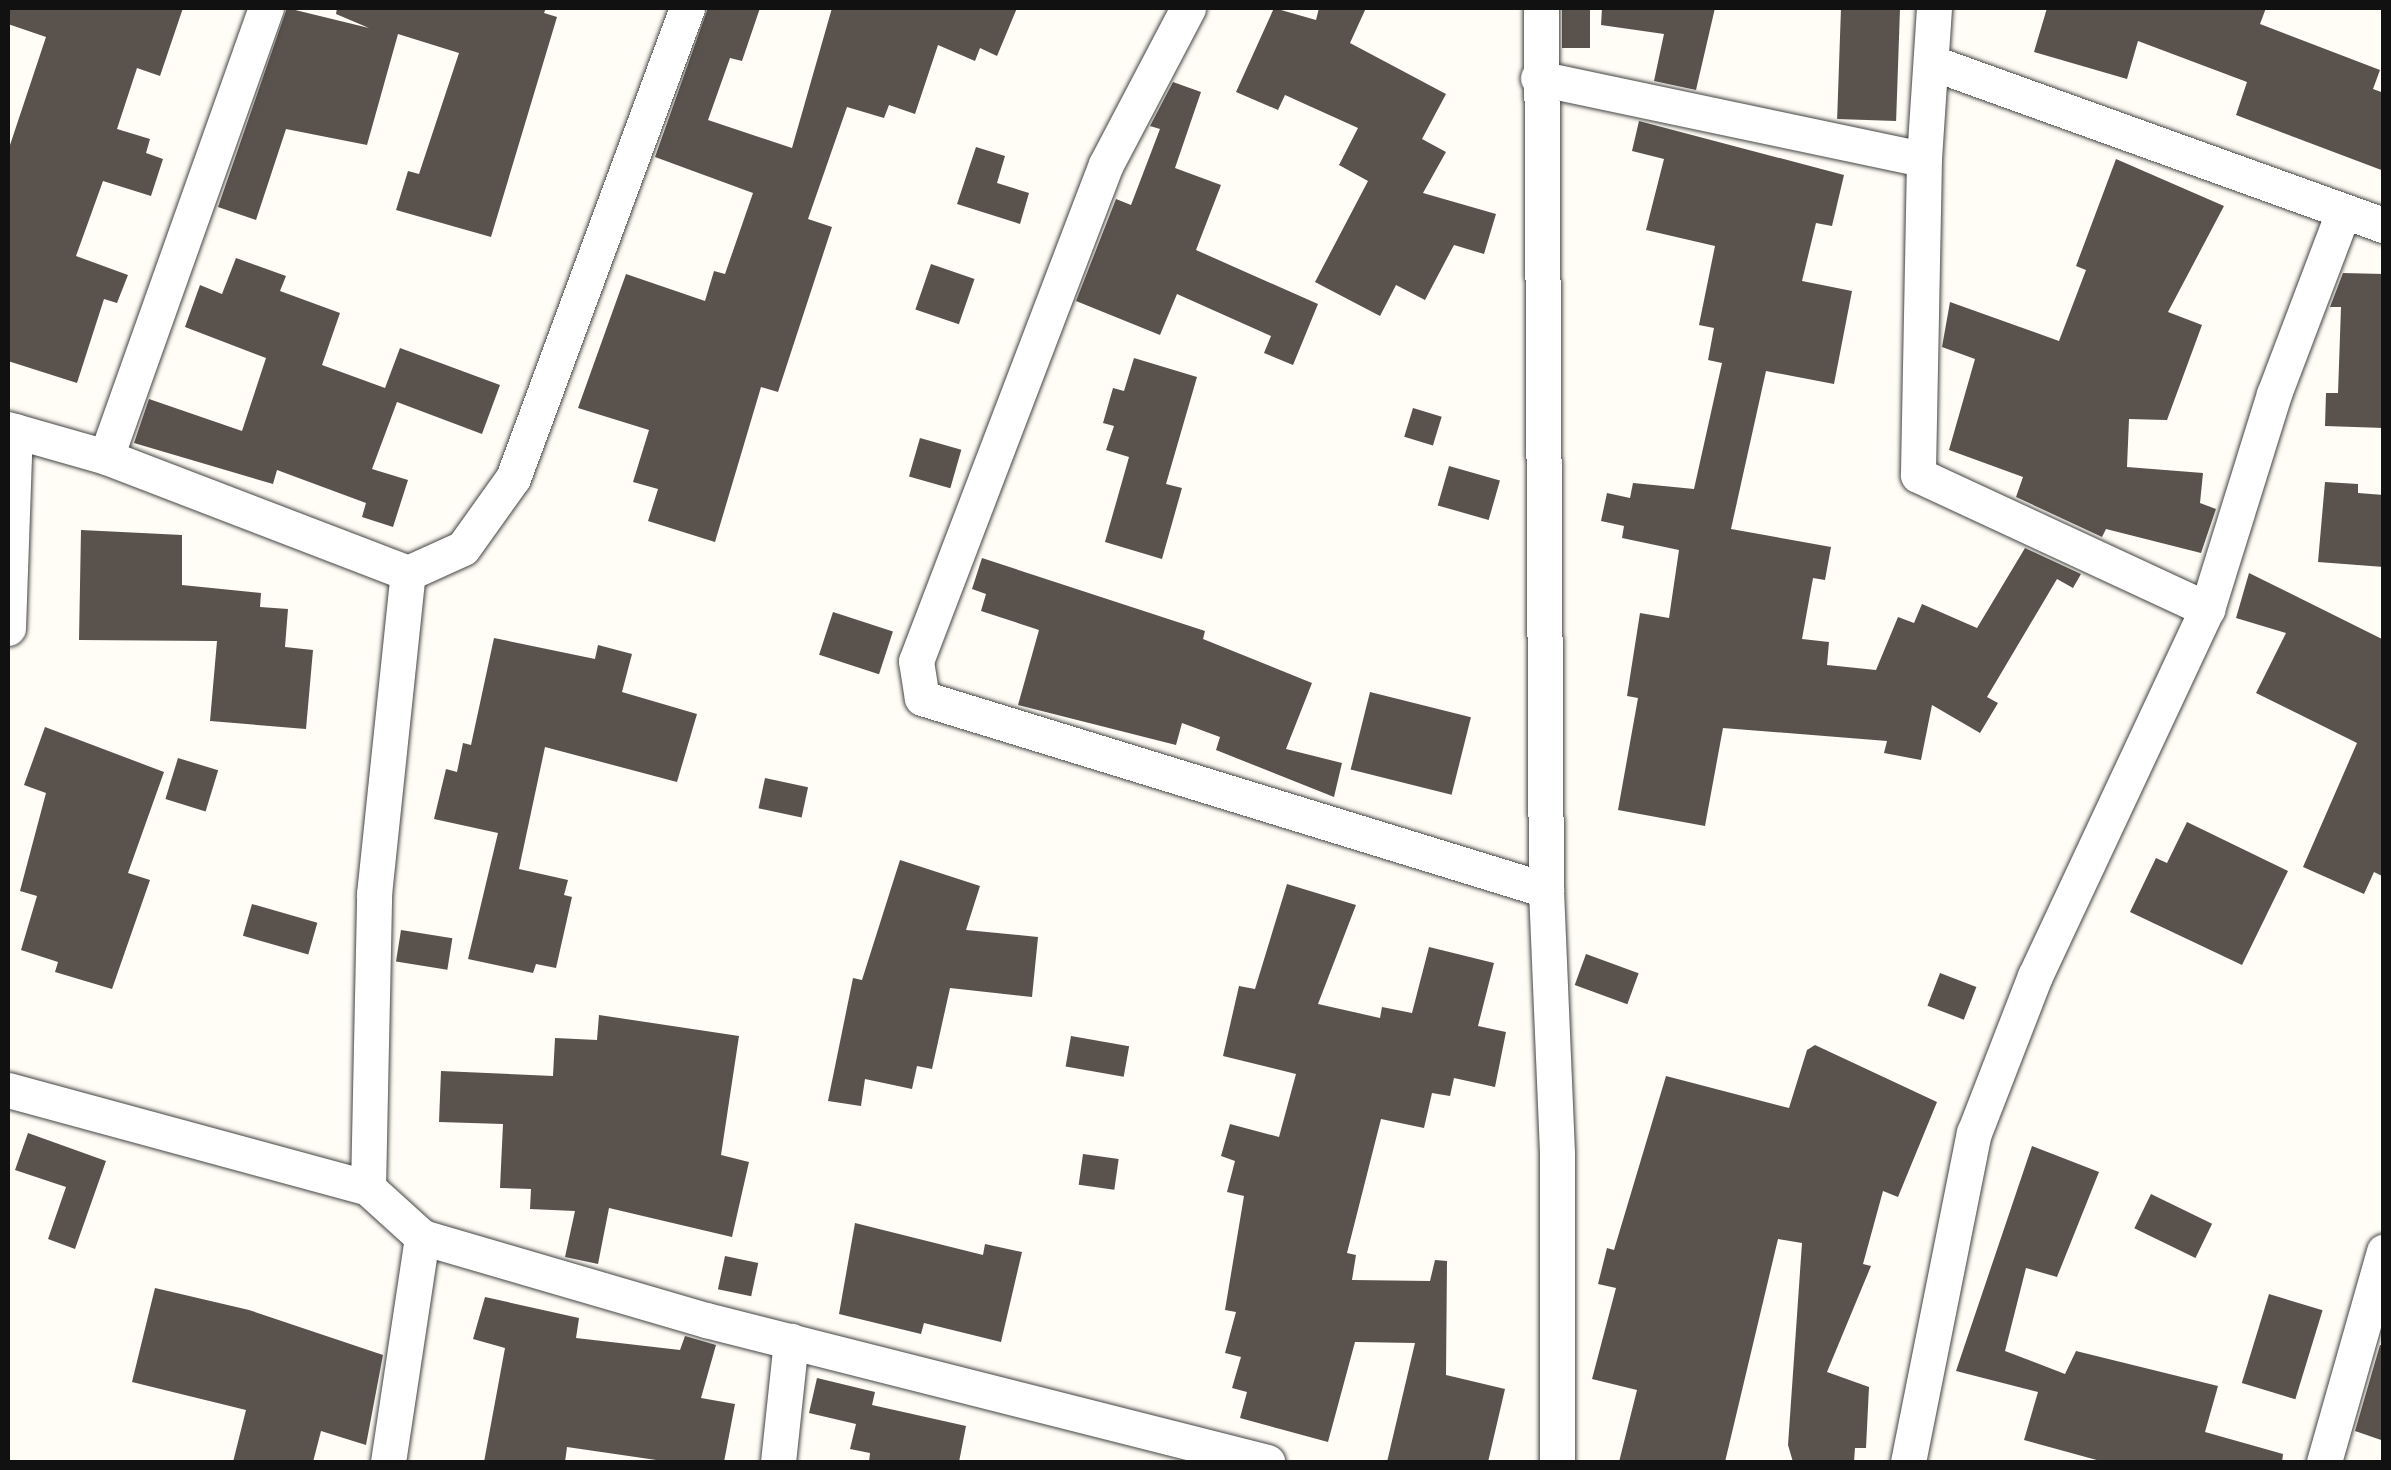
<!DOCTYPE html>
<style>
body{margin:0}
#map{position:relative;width:2391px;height:1470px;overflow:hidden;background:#fffdf5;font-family:"Zilla Slab",serif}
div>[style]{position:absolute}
.building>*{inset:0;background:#5a524d;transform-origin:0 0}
.roads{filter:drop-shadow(0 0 2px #444) drop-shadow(0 0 2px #444)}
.minor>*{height:35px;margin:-17.5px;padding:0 17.5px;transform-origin:17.5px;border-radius:17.5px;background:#fff}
span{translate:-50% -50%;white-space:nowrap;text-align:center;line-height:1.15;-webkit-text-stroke:10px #fff;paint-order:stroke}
.frame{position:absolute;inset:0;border:10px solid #111;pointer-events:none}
</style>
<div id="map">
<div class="building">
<div style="clip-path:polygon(8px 8px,183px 8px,160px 76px,137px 68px,117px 129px,150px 139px,146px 153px,163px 159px,151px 196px,103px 181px,76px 256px,128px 275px,117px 303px,104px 299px,77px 383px,8px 361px,8px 151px,46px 37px,8px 24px)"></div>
<div style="clip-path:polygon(287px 8px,369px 28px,336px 14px,337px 8px,546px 8px,544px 13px,557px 17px,491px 237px,396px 210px,408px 171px,419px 174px,459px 53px,398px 34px,367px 145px,286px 129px,256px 220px,218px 207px)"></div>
<div style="clip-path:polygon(708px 8px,760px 8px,742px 61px,730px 58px,708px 120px,792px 148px,832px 8px,1017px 8px,997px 56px,980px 48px,975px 61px,938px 45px,915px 114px,889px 105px,884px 118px,847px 107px,808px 219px,832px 227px,778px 392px,761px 387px,715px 542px,648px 521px,658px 489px,633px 482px,649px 430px,578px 408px,626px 274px,705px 301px,714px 271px,725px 274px,753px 193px,655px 157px)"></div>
<div style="clip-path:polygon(1274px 8px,1316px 20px,1319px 8px,1366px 8px,1350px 43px,1446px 94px,1422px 139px,1446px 152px,1423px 193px,1496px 214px,1484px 254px,1454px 245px,1425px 300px,1396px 285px,1380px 316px,1315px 282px,1368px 181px,1339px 165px,1358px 128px,1285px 95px,1278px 110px,1236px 92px)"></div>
<div style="left:1562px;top:8px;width:28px;height:40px"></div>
<div style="clip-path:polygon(1602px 8px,1715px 8px,1696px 90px,1654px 81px,1664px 34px,1601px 25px)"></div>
<div style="left:1841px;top:8px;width:59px;height:111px;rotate:2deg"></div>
<div style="clip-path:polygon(2047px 8px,2266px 8px,2260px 24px,2380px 70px,2373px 89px,2384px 93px,2384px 171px,2236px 115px,2247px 82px,2138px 41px,2127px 79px,2034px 52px)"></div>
<div style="clip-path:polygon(1173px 82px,1201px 92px,1175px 168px,1221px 185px,1196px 250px,1318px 304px,1293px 365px,1264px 353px,1271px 336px,1177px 294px,1160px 335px,1076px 301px,1116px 199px,1131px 205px,1160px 129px,1150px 126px)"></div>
<div style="clip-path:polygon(1639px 121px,1844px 175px,1832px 226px,1816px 223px,1802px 281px,1852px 291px,1834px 384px,1766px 371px,1731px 529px,1831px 547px,1825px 580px,1813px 578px,1802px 639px,1829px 642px,1827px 665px,1876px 670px,1898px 617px,1914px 623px,1922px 604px,1977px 628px,2025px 548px,2081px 574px,2073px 588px,2057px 579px,1987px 697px,1998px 703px,1980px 733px,1932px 705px,1921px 760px,1884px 753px,1887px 741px,1723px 728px,1705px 826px,1618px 810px,1638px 698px,1627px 696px,1640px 613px,1669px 618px,1679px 550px,1622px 538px,1624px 526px,1601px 521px,1607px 493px,1630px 498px,1633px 483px,1694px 489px,1722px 363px,1708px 360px,1714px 328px,1699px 325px,1715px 246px,1646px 230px,1664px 159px,1632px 151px)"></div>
<div style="clip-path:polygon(976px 147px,1005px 156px,997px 183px,1029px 193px,1020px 224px,957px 204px)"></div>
<div style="clip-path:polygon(2116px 159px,2224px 206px,2168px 312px,2202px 325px,2167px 420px,2129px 419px,2127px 467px,2203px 473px,2200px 503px,2216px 509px,2201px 553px,2106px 529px,2102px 537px,2016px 497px,2023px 477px,1949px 450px,1975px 359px,1942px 347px,1950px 302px,2059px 341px,2086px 270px,2076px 266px)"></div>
<div style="clip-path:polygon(236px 258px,286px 276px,280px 291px,340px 313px,322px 365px,385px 388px,400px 348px,500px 385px,482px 434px,397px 402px,372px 469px,408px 480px,393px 527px,362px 517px,366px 503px,277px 470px,273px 484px,134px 443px,149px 399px,242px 431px,266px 358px,185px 327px,200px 285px,222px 294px)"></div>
<div style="left:931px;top:264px;width:46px;height:48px;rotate:19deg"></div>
<div style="clip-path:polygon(2343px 273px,2384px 274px,2384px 428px,2325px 426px,2326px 393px,2338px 393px,2341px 307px,2330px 307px)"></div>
<div style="clip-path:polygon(1134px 358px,1197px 377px,1166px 484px,1182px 488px,1162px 559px,1105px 542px,1129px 457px,1106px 450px,1114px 426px,1103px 423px,1113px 388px,1124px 391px)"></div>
<div style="left:1413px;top:408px;width:30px;height:30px;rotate:17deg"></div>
<div style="left:920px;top:438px;width:43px;height:40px;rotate:16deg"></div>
<div style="left:1449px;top:466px;width:53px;height:41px;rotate:16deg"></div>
<div style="clip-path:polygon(2325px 482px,2358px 484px,2358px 493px,2384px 495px,2384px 567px,2318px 562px)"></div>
<div style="clip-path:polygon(81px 530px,182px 535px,182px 585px,261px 593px,260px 607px,288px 609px,285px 647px,313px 650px,306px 729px,210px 721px,217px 641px,79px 640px)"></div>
<div style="clip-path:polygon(982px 558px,1205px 631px,1203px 639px,1312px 683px,1286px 749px,1342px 763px,1334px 797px,1216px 750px,1220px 737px,1182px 723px,1176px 745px,1018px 705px,1039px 630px,981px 611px,986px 594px,972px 589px)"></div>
<div style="clip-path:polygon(2249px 573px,2384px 640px,2384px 877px,2374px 872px,2364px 894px,2303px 867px,2357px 743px,2256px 693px,2286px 633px,2236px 618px)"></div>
<div style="left:833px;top:612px;width:63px;height:45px;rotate:18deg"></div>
<div style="clip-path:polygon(494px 638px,595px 659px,598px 645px,632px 654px,622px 692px,697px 714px,677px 782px,545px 747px,519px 869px,568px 880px,564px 895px,572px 897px,556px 968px,536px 964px,533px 973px,468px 959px,498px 833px,434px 819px,446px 769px,457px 772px,463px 743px,471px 745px)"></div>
<div style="left:1370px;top:692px;width:104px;height:80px;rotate:14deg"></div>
<div style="clip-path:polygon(45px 727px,164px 772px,128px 873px,150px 880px,112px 989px,55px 972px,58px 962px,21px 950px,37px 896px,20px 891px,46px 793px,24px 785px)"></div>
<div style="left:178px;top:758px;width:42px;height:43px;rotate:17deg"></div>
<div style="left:765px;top:778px;width:44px;height:31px;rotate:12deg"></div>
<div style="clip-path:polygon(2187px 822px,2288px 871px,2242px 965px,2130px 912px,2156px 858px,2167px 863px)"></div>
<div style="clip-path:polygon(900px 860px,980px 886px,966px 930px,1038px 937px,1032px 997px,950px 988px,932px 1069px,917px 1066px,912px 1089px,865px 1079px,861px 1106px,828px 1101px,853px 978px,862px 980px)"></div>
<div style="clip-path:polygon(1287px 884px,1356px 905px,1318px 1004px,1380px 1018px,1382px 1007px,1412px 1013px,1429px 947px,1494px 963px,1478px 1026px,1506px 1032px,1495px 1087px,1454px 1078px,1450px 1096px,1432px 1093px,1424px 1128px,1381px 1119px,1347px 1253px,1356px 1255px,1352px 1280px,1430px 1281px,1435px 1260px,1447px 1261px,1446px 1375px,1505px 1389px,1488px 1462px,1387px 1462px,1415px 1343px,1355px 1342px,1328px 1442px,1240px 1418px,1247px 1392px,1232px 1388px,1241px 1357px,1225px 1353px,1236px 1312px,1225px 1310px,1244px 1196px,1227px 1192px,1235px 1161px,1221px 1156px,1230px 1124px,1279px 1137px,1296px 1074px,1223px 1056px,1239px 986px,1255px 989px)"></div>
<div style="left:252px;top:904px;width:68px;height:33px;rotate:16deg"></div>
<div style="left:401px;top:930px;width:52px;height:32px;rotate:9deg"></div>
<div style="left:1586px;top:954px;width:56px;height:33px;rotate:20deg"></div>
<div style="left:1940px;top:973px;width:39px;height:35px;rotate:21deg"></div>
<div style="clip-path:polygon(599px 1015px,739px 1036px,721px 1155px,749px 1162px,732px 1237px,609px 1208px,598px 1264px,565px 1257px,575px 1211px,530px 1209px,531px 1189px,500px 1188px,503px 1124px,439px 1122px,441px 1071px,553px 1076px,555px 1038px,597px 1040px)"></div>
<div style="left:1071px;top:1036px;width:59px;height:31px;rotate:10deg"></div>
<div style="clip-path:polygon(1815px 1045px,1937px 1102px,1898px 1197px,1883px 1191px,1863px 1264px,1871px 1266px,1827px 1372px,1869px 1387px,1866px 1448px,1855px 1448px,1854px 1462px,1793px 1462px,1788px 1445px,1802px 1243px,1778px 1239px,1725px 1462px,1619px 1462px,1637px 1390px,1592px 1379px,1616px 1288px,1598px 1284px,1607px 1248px,1614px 1250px,1666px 1076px,1789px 1108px,1807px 1050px)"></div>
<div style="clip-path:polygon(28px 1133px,106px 1161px,75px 1249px,48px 1239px,66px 1187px,15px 1170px)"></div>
<div style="clip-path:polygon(2032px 1146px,2099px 1172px,2057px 1277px,2026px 1268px,2005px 1351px,2065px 1374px,2076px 1351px,2218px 1386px,2205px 1432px,2283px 1454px,2282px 1462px,2104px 1462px,2024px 1440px,2038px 1392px,1956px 1371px)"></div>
<div style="left:1083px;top:1154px;width:36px;height:31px;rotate:8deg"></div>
<div style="left:2151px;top:1194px;width:68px;height:38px;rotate:26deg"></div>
<div style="clip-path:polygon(855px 1223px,983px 1255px,985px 1244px,1022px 1252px,1001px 1342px,924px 1323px,921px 1334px,839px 1314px)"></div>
<div style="left:725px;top:1256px;width:34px;height:34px;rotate:12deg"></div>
<div style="clip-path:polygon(155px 1288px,249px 1310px,383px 1355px,366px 1445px,321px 1431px,313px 1462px,233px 1462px,246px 1410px,132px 1382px)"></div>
<div style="left:2269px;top:1294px;width:56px;height:93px;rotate:17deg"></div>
<div style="clip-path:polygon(485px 1297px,579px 1318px,576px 1338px,680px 1350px,685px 1336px,716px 1345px,701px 1398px,735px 1404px,724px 1462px,670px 1462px,567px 1447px,565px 1462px,484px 1462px,505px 1348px,473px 1339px)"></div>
<div style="clip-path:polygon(2380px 1345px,2384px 1345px,2384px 1441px,2355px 1431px)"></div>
<div style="clip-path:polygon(817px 1378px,875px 1392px,872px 1405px,966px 1426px,959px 1462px,869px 1462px,870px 1453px,850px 1449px,856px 1424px,809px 1413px)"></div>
</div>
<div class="roads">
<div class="minor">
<div style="left:1188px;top:8px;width:176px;rotate:117.7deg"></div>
<div style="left:1106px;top:164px;width:532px;rotate:110.92deg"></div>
<div style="left:916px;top:661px;width:37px;rotate:81deg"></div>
<div style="left:922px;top:698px;width:653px;rotate:17.1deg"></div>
<div style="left:1541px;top:8px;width:882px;rotate:89.68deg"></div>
<div style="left:1546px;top:890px;width:264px;rotate:87.6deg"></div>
<div style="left:1557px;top:1154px;width:308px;rotate:90deg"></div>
<div style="left:1934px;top:8px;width:151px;rotate:93.8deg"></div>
<div style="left:1924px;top:159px;width:316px;rotate:91.1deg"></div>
<div style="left:1918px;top:475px;width:319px;rotate:24.9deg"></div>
<div style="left:1933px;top:63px;width:479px;rotate:19.8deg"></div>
<div style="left:1538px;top:78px;width:394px;rotate:11.9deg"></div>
<div style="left:8px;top:429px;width:102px;rotate:15.9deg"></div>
<div style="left:106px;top:457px;width:324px;rotate:21deg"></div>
<div style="left:408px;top:573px;width:60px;rotate:-24.4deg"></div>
<div style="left:463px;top:548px;width:86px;rotate:-54.5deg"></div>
<div style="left:513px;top:478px;width:501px;rotate:-69.68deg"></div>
<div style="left:106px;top:457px;width:477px;rotate:-70.4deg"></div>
<div style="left:8px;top:628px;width:197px;rotate:-88deg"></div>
<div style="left:8px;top:1090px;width:373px;rotate:15.2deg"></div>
<div style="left:368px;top:1188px;width:73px;rotate:42.2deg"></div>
<div style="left:422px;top:1237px;width:296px;rotate:16.3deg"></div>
<div style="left:706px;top:1320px;width:579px;rotate:14.2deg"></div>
<div style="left:368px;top:1188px;width:294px;rotate:-88.8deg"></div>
<div style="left:374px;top:894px;width:323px;rotate:-84deg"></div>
<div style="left:388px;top:1462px;width:228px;rotate:-81.4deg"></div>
<div style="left:778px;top:1462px;width:122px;rotate:-83.9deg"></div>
<div style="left:1908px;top:1462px;width:336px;rotate:-78.7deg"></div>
<div style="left:1974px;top:1133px;width:168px;rotate:-68.8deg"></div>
<div style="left:2035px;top:976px;width:405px;rotate:-64.9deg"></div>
<div style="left:2207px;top:609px;width:225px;rotate:-72.7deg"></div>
<div style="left:2274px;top:394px;width:195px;rotate:-69.2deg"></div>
<div style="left:2324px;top:1462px;width:219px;rotate:-74.1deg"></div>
</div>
</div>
<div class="frame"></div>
</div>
